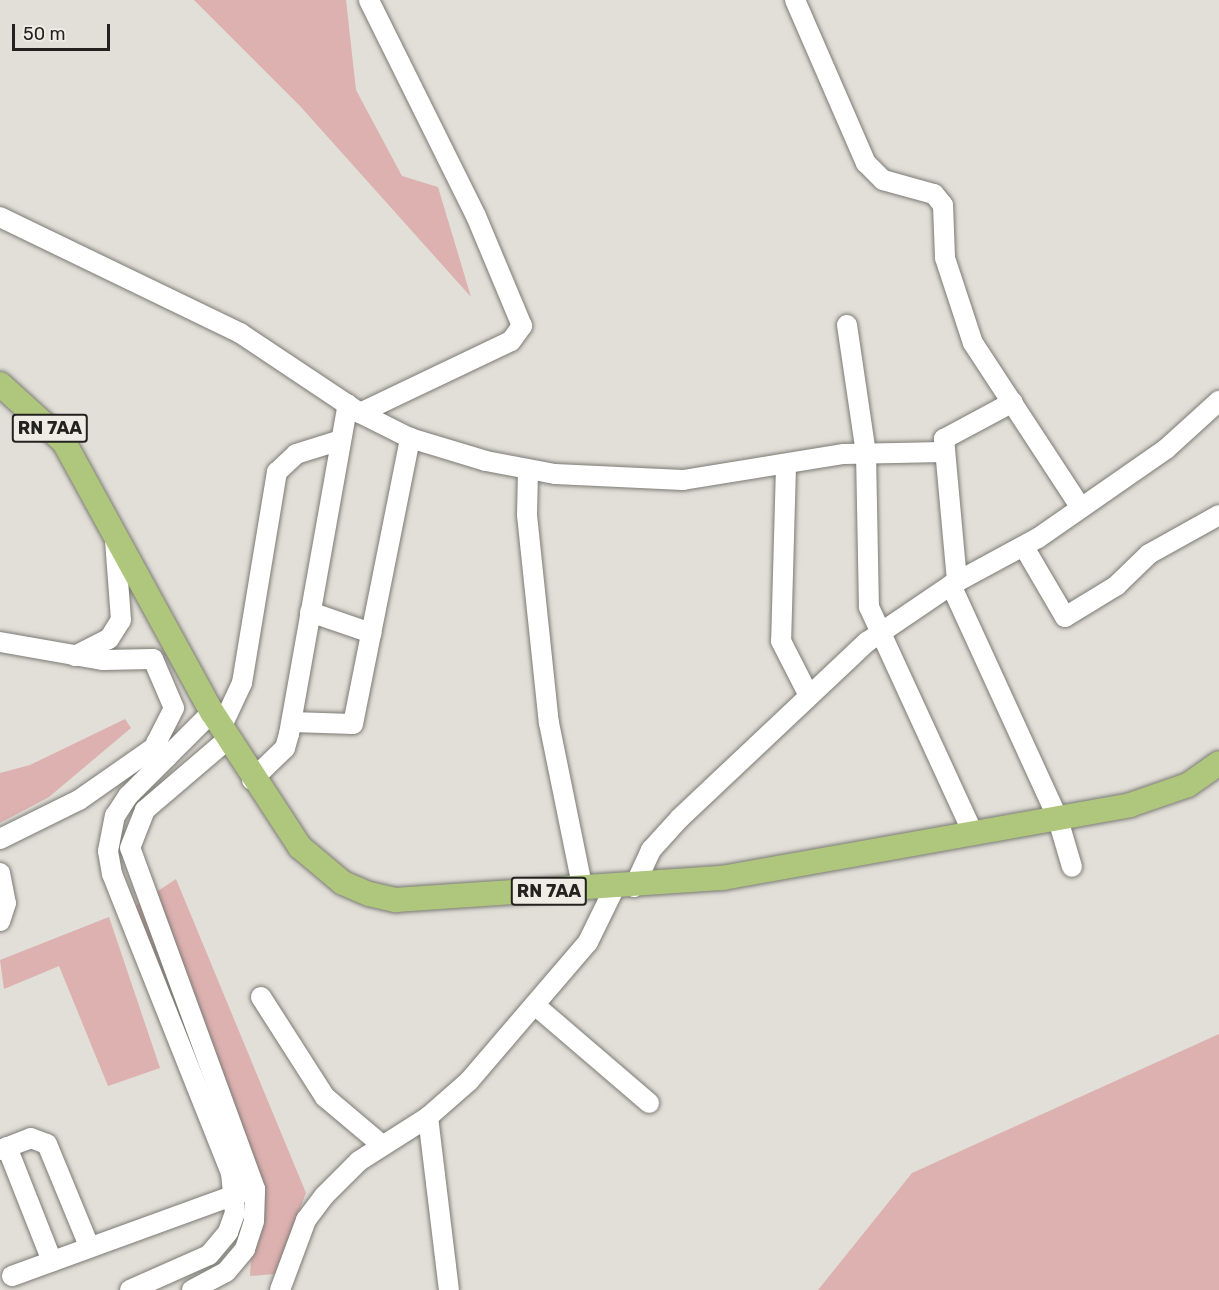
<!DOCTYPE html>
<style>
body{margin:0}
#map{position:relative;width:1219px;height:1290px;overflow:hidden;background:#e1dfd8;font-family:Rubik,sans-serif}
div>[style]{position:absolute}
.green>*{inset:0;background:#dcb1af}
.roads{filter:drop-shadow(0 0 2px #7c7a74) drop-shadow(0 0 2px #7c7a74)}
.minor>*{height:20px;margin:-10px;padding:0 10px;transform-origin:10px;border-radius:10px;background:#fff}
.major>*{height:24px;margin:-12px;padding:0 12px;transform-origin:12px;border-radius:12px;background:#afc77c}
span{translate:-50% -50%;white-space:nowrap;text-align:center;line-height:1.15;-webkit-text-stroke:5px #eeece5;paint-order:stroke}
.shield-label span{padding:2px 4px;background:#eeece5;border:2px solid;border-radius:4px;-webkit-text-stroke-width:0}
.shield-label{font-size:18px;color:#23221f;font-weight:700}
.scale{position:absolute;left:12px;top:24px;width:98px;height:27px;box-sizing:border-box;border:3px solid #23221f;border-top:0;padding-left:8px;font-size:18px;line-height:21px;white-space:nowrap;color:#23221f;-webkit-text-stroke:4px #eeece5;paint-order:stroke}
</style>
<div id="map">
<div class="green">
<div style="clip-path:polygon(194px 0,346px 0,356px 90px,402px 176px,438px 187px,471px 297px,300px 106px)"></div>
<div style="clip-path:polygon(125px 719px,131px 728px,49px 797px,0 823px,0 773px,30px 765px)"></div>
<div style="clip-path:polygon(176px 879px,306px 1193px,275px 1274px,250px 1276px,256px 1163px,223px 1177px,131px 909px)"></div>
<div style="clip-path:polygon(109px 917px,160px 1068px,108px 1086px,59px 966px,4px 989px,0 960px)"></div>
<div style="clip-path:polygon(1219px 1034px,1219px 1290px,818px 1290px,912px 1173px)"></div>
</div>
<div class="roads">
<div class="minor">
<div style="left:795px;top:0;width:178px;rotate:66.5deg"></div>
<div style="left:866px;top:163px;width:24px;rotate:45deg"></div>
<div style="left:883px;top:180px;width:53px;rotate:15.4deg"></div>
<div style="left:934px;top:194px;width:14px;rotate:51deg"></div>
<div style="left:943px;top:205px;width:53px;rotate:87.8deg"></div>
<div style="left:945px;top:258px;width:89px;rotate:71.8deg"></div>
<div style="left:973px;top:343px;width:197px;rotate:56.8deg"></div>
<div style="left:0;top:217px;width:267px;rotate:25.8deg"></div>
<div style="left:240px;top:333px;width:144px;rotate:33.7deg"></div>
<div style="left:360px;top:413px;width:56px;rotate:26.6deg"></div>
<div style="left:410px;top:438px;width:79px;rotate:16.8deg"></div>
<div style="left:486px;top:461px;width:70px;rotate:10.7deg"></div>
<div style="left:555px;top:474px;width:128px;rotate:2.7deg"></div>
<div style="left:683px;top:480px;width:163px;rotate:-9.2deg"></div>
<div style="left:844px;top:454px;width:99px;rotate:-1.2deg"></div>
<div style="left:847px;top:325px;width:129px;rotate:81.6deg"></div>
<div style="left:866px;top:453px;width:154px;rotate:88.9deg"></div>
<div style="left:869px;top:607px;width:247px;rotate:65.3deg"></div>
<div style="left:360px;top:413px;width:167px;rotate:-25.5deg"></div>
<div style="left:511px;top:341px;width:19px;rotate:-54deg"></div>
<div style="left:522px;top:326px;width:119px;rotate:-112.7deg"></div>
<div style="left:476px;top:216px;width:241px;rotate:-116.4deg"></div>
<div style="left:786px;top:466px;width:175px;rotate:91.6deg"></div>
<div style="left:781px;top:641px;width:59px;rotate:63deg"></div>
<div style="left:528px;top:471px;width:44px;rotate:91.3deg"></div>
<div style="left:527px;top:515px;width:209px;rotate:84deg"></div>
<div style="left:549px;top:723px;width:170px;rotate:78.5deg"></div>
<div style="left:1024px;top:547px;width:81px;rotate:59.6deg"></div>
<div style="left:1065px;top:617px;width:60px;rotate:-31.3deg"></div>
<div style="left:1116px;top:586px;width:46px;rotate:-44.1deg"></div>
<div style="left:1149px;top:554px;width:80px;rotate:-29.1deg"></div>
<div style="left:957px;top:581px;width:143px;rotate:-95.2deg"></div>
<div style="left:944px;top:439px;width:78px;rotate:-28.2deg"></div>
<div style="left:951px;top:585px;width:254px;rotate:65.4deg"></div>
<div style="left:1057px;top:816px;width:53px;rotate:73.6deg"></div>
<div style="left:310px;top:612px;width:65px;rotate:19deg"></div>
<div style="left:0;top:642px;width:105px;rotate:9.9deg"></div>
<div style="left:103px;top:660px;width:50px;rotate:-1.1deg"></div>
<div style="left:153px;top:659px;width:53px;rotate:66.8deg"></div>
<div style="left:174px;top:708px;width:39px;rotate:117deg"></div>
<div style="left:156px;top:743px;width:18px;rotate:52deg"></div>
<div style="left:75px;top:656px;width:38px;rotate:-27deg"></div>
<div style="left:109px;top:639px;width:22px;rotate:-58deg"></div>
<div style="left:121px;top:620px;width:79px;rotate:-94.3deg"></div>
<div style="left:292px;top:722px;width:61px;rotate:1.9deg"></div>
<div style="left:353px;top:724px;width:292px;rotate:-78.7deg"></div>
<div style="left:221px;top:728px;width:50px;rotate:-65deg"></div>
<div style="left:242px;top:683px;width:214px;rotate:-80.6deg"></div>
<div style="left:277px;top:472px;width:26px;rotate:-43deg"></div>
<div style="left:296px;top:454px;width:47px;rotate:-17.3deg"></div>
<div style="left:252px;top:780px;width:46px;rotate:-44.1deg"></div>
<div style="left:285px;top:748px;width:15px;rotate:-74deg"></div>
<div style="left:289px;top:734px;width:335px;rotate:-79.9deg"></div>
<div style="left:0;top:839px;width:88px;rotate:-26.3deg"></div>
<div style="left:79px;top:800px;width:94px;rotate:-35deg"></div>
<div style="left:0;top:873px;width:31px;rotate:79deg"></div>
<div style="left:6px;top:903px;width:19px;rotate:108deg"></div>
<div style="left:634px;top:887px;width:41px;rotate:-65.3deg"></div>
<div style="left:651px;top:850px;width:43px;rotate:-47.8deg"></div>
<div style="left:680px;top:818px;width:257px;rotate:-43.3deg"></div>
<div style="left:867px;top:642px;width:102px;rotate:-34.2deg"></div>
<div style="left:951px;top:585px;width:99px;rotate:-28.4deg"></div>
<div style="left:1038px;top:538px;width:156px;rotate:-34.8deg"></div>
<div style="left:1166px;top:449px;width:72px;rotate:-42.2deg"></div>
<div style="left:261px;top:997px;width:119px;rotate:57.4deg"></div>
<div style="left:325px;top:1097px;width:75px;rotate:40.1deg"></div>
<div style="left:536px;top:1006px;width:149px;rotate:40.6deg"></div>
<div style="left:428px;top:1117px;width:174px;rotate:83.1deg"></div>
<div style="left:7px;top:1147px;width:123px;rotate:68.5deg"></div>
<div style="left:0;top:1150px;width:33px;rotate:-21deg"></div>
<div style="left:31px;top:1138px;width:17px;rotate:21deg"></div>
<div style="left:47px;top:1144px;width:110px;rotate:67.6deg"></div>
<div style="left:12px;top:1276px;width:249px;rotate:-20deg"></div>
<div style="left:130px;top:1290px;width:86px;rotate:-23.9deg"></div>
<div style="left:209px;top:1255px;width:30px;rotate:-50deg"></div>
<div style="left:228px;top:1232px;width:20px;rotate:-70deg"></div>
<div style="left:235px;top:1213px;width:40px;rotate:-95.7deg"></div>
<div style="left:231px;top:1173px;width:322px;rotate:-111.7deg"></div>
<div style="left:112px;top:874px;width:23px;rotate:-100deg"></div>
<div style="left:108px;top:851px;width:36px;rotate:-79deg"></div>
<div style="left:115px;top:816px;width:24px;rotate:-57deg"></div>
<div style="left:128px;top:796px;width:119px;rotate:-45deg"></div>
<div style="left:192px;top:1290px;width:38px;rotate:-28deg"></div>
<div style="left:226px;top:1272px;width:30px;rotate:-50deg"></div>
<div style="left:245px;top:1249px;width:29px;rotate:-72deg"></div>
<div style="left:254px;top:1221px;width:32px;rotate:-88deg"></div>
<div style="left:255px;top:1189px;width:363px;rotate:-110.1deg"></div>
<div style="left:130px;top:848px;width:41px;rotate:-68.5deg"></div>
<div style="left:145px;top:810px;width:109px;rotate:-40.5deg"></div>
<div style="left:280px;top:1290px;width:75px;rotate:-69.6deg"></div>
<div style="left:306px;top:1220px;width:30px;rotate:-53deg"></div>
<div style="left:324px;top:1196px;width:49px;rotate:-45deg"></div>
<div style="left:359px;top:1161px;width:82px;rotate:-32.5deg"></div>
<div style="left:428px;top:1117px;width:55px;rotate:-41.3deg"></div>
<div style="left:469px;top:1081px;width:183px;rotate:-49.4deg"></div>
<div style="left:588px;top:942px;width:59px;rotate:-63.9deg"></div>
</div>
<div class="major">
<div style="left:0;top:384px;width:86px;rotate:42.2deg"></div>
<div style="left:64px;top:442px;width:308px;rotate:61.3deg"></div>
<div style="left:212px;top:712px;width:161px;rotate:56.9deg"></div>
<div style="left:300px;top:847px;width:56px;rotate:39.9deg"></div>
<div style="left:343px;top:883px;width:28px;rotate:23deg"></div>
<div style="left:369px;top:894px;width:28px;rotate:13deg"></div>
<div style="left:396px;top:900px;width:327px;rotate:-3.9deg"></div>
<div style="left:722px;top:878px;width:414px;rotate:-10.1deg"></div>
<div style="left:1130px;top:805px;width:61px;rotate:-19deg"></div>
<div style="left:1188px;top:785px;width:38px;rotate:-35deg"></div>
</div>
</div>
<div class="shield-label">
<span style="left:50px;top:428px">RN 7AA</span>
<span style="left:549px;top:891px">RN 7AA</span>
</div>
<div class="scale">50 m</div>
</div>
